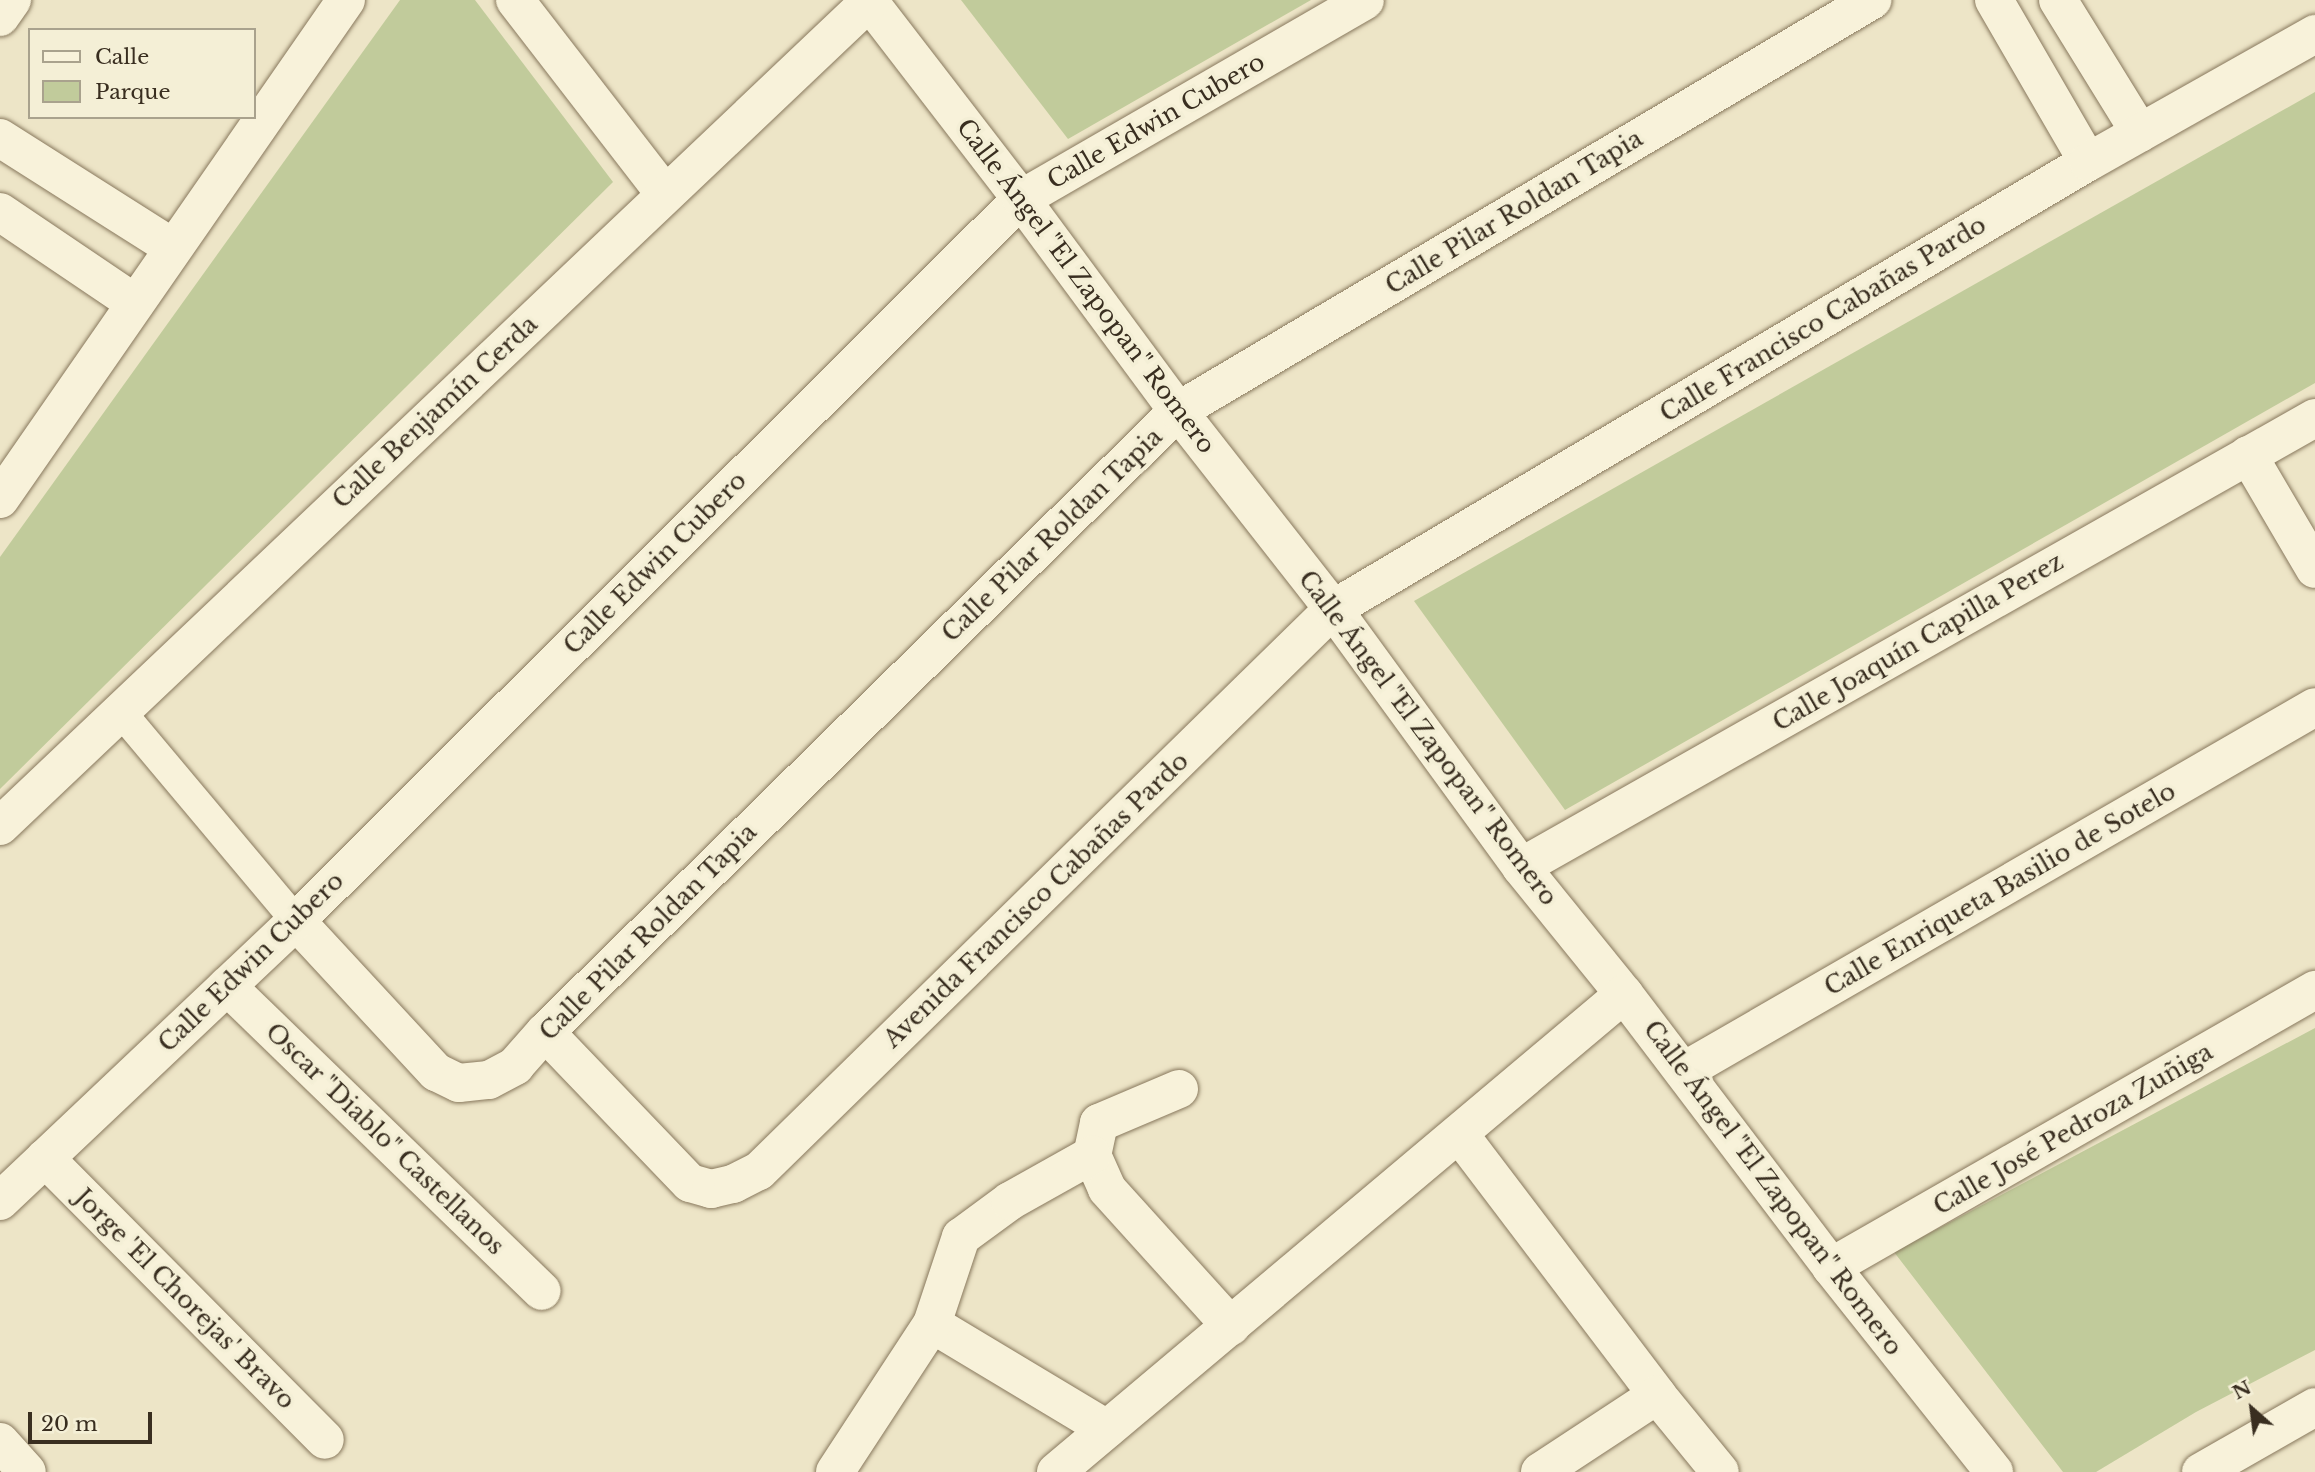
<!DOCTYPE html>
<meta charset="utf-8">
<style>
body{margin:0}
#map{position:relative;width:2315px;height:1472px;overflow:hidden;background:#ede5c7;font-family:"Libre Baskerville",serif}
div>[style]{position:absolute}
.green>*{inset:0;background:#c1cb9b}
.roads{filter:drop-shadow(0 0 2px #88785d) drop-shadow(0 0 2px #88785d)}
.pedestrian>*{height:30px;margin:-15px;padding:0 15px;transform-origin:15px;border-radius:15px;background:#f8f2da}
.minor>*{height:38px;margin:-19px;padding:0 19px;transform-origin:19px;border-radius:19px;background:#f8f2da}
span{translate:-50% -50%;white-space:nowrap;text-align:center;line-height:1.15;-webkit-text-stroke:7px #f4efd6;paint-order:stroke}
.street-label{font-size:24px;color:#392e20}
.legend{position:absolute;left:28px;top:28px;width:228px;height:91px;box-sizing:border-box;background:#f4efd6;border:2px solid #a9a28d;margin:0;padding:9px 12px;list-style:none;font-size:21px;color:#392e20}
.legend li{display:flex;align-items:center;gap:14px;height:35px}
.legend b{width:35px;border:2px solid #a9a28d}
.north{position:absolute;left:2217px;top:1374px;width:70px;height:70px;-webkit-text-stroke:5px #f4efd6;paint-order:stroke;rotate:332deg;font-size:19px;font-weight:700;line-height:28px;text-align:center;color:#392e20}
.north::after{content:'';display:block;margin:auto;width:24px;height:32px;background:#392e20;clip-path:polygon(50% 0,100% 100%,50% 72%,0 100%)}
.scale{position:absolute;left:28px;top:1412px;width:124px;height:32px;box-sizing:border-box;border:4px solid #392e20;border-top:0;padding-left:9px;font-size:21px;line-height:24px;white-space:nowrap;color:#392e20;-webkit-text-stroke:5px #f4efd6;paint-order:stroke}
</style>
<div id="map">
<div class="green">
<div style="clip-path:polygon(400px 0,475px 0,613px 182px,0 789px,0 557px)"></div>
<div style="clip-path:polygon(961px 0,1311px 0,1068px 139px)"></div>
<div style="clip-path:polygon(2315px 92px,2315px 383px,1565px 810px,1414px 601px)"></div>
<div style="clip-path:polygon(2315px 1028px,2315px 1350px,2196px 1412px,2096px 1472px,2063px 1472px,1894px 1252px)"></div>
</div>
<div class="roads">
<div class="pedestrian">
<div style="left:120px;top:711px;width:274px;rotate:50deg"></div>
</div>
<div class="minor">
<div style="left:515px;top:0;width:245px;rotate:52.3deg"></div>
<div style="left:868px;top:0;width:251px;rotate:52.4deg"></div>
<div style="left:1021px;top:199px;width:264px;rotate:53.5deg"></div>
<div style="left:1178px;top:411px;width:251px;rotate:51.9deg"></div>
<div style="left:1333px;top:609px;width:319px;rotate:53.9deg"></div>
<div style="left:1521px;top:867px;width:164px;rotate:51deg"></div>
<div style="left:1624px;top:994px;width:343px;rotate:52.8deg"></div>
<div style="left:1831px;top:1267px;width:262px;rotate:51.5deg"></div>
<div style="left:1994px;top:0;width:187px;rotate:59.9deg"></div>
<div style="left:2058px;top:0;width:156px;rotate:58.3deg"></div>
<div style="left:0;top:17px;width:21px;rotate:-55deg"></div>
<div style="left:0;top:138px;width:204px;rotate:32.4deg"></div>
<div style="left:0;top:212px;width:163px;rotate:34deg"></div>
<div style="left:2248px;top:455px;width:132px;rotate:59.6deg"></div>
<div style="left:0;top:499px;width:607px;rotate:-55.26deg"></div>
<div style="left:0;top:826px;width:1200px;rotate:-43.48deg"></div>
<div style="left:1521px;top:867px;width:912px;rotate:-29.49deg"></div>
<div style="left:296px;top:921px;width:206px;rotate:47.2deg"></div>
<div style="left:436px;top:1072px;width:25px;rotate:26deg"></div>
<div style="left:459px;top:1083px;width:30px;rotate:-6deg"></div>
<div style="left:489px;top:1080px;width:30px;rotate:-28deg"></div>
<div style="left:515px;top:1066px;width:45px;rotate:-48.6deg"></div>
<div style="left:545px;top:1032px;width:887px;rotate:-44.45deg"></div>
<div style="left:1178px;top:411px;width:807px;rotate:-30.63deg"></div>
<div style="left:227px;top:986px;width:438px;rotate:44.1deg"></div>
<div style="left:545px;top:1032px;width:209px;rotate:46.2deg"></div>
<div style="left:690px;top:1183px;width:22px;rotate:16deg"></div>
<div style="left:711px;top:1189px;width:23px;rotate:-13deg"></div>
<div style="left:733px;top:1184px;width:29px;rotate:-27deg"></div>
<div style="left:759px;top:1171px;width:803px;rotate:-44.39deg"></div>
<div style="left:1333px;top:609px;width:877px;rotate:-30.63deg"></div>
<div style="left:2088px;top:162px;width:261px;rotate:-29.4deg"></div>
<div style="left:1684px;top:1071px;width:728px;rotate:-29.98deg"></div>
<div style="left:1179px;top:1089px;width:87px;rotate:157deg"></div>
<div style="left:1099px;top:1123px;width:33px;rotate:102deg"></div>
<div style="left:1092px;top:1155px;width:37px;rotate:66deg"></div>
<div style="left:1107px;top:1189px;width:185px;rotate:47.9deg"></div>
<div style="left:1460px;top:1135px;width:326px;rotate:52.8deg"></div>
<div style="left:1657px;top:1395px;width:99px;rotate:50.7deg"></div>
<div style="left:45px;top:1158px;width:397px;rotate:45.2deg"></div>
<div style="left:0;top:1201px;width:407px;rotate:-43.4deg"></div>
<div style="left:296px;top:921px;width:1023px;rotate:-44.88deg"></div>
<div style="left:1021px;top:199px;width:397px;rotate:-30deg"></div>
<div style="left:1831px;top:1267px;width:558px;rotate:-29.78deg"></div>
<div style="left:932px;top:1324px;width:204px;rotate:31deg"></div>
<div style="left:0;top:1442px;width:40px;rotate:48deg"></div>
<div style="left:835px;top:1472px;width:177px;rotate:-56.8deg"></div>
<div style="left:932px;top:1324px;width:92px;rotate:-71.6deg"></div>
<div style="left:961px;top:1237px;width:61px;rotate:-36.3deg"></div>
<div style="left:1010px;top:1201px;width:94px;rotate:-29.3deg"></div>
<div style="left:1056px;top:1472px;width:742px;rotate:-40.08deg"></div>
<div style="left:1540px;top:1472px;width:140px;rotate:-33.3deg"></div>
<div style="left:2201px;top:1472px;width:131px;rotate:-29.7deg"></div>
</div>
</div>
<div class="street-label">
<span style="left:1156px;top:121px;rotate:-30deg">Calle Edwin Cubero</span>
<span style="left:1514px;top:212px;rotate:-31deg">Calle Pilar Roldan Tapia</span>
<span style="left:1086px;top:286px;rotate:53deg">Calle Ángel "El Zapopan" Romero</span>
<span style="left:1823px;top:319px;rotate:-31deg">Calle Francisco Cabañas Pardo</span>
<span style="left:435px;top:412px;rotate:-43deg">Calle Benjamín Cerda</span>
<span style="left:1052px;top:535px;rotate:-44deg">Calle Pilar Roldan Tapia</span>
<span style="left:655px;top:563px;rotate:-45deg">Calle Edwin Cubero</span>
<span style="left:1918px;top:642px;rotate:-30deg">Calle Joaquín Capilla Perez</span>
<span style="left:1428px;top:738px;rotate:53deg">Calle Ángel "El Zapopan" Romero</span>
<span style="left:2000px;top:889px;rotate:-30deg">Calle Enriqueta Basilio de Sotelo</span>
<span style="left:1036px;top:900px;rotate:-44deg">Avenida Francisco Cabañas Pardo</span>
<span style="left:648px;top:932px;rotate:-45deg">Calle Pilar Roldan Tapia</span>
<span style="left:251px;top:962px;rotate:-44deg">Calle Edwin Cubero</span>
<span style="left:2073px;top:1129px;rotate:-30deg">Calle José Pedroza Zuñiga</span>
<span style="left:385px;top:1139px;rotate:44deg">Oscar "Diablo" Castellanos</span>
<span style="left:1773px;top:1188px;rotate:53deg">Calle Ángel "El Zapopan" Romero</span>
<span style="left:185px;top:1299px;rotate:45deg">Jorge 'El Chorejas' Bravo</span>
</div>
<ul class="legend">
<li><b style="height:9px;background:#f8f2da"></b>Calle</li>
<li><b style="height:19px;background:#c1cb9b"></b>Parque</li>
</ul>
<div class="north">N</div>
<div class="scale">20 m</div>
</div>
